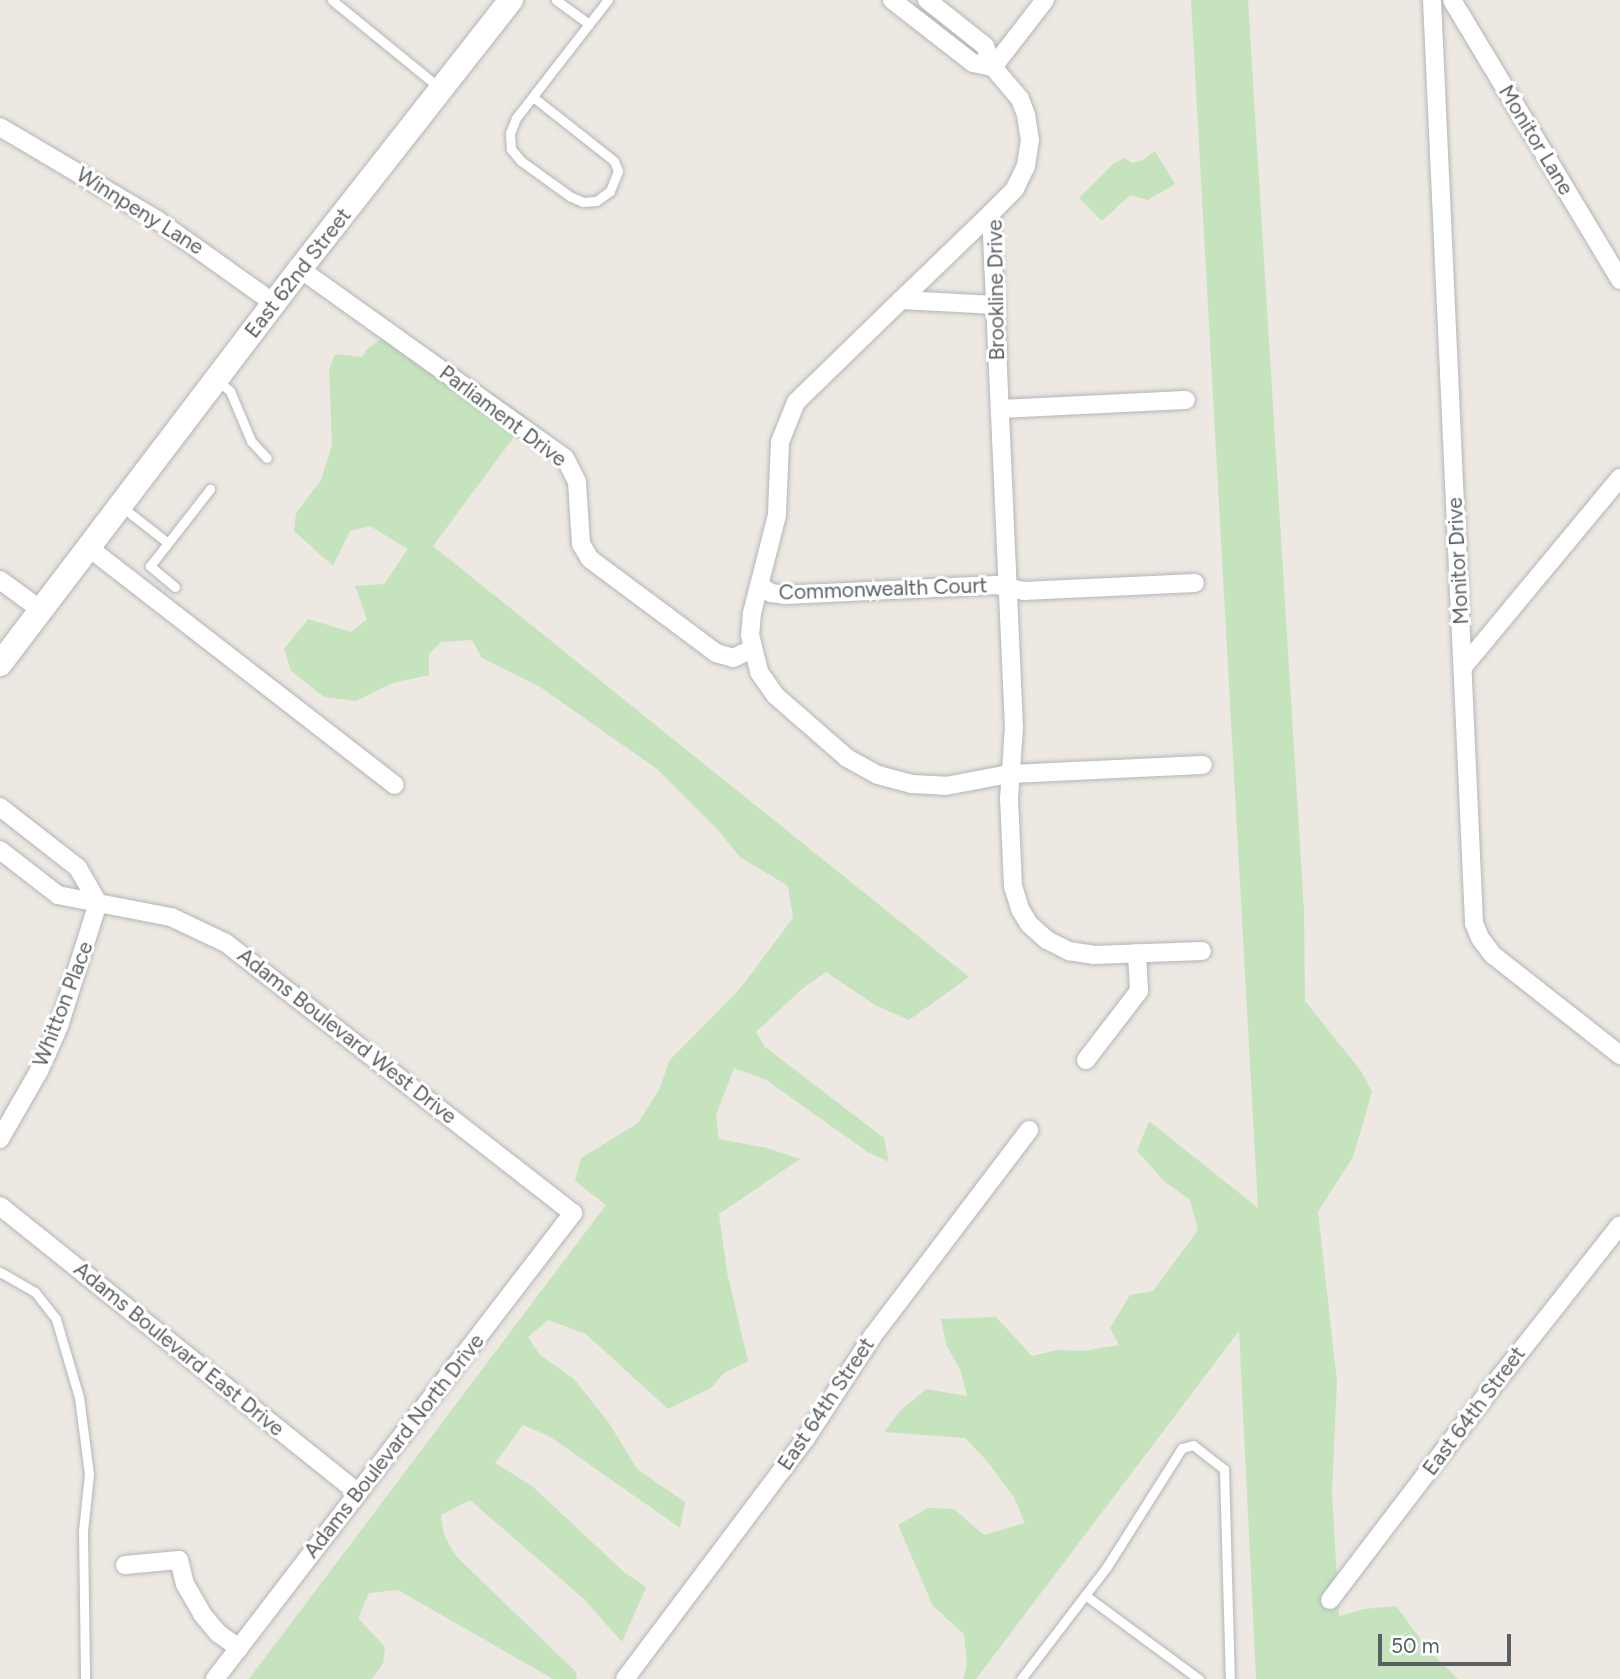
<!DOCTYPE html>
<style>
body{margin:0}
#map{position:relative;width:1620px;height:1679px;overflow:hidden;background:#ede8e1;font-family:Figtree,sans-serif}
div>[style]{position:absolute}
.green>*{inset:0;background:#c5e4be}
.roads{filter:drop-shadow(0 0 2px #b2b6b9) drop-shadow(0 0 2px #b2b6b9)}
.lane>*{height:9px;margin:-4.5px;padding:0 4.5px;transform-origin:4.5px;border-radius:4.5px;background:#fff}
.street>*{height:18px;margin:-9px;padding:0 9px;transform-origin:9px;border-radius:9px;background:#fff}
.secondary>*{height:24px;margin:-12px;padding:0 12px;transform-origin:12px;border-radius:12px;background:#fff}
span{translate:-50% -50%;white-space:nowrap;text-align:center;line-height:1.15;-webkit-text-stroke:6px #fff;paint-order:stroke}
.street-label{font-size:21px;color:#5a5f62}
.scale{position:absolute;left:1378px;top:1634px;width:133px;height:32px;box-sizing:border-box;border:4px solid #5a5f62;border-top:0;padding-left:9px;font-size:21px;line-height:24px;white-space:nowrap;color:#5a5f62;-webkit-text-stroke:5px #fff;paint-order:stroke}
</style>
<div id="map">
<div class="green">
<div style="clip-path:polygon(1191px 0,1248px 0,1304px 911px,1305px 1001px,1361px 1071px,1372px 1092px,1353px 1157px,1318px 1212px,1337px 1381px,1332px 1491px,1339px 1616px,1364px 1609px,1396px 1606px,1428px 1649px,1458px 1679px,1256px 1679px,1239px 1331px,976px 1679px,963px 1679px,967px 1665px,964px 1634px,933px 1606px,898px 1525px,928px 1508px,954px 1509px,984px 1535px,1025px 1523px,1014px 1497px,986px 1460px,965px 1438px,884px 1432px,900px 1411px,926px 1389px,967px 1396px,961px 1372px,946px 1344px,941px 1319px,996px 1317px,1032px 1356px,1057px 1350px,1083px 1351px,1119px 1345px,1110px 1328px,1130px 1295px,1153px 1291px,1198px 1230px,1190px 1200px,1164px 1181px,1137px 1151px,1149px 1121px,1258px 1208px)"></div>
<div style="clip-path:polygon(1155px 151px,1175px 184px,1148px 200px,1130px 195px,1102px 221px,1079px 198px,1114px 163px,1125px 158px,1132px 163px,1143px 160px)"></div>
<div style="clip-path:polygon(397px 327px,528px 418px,433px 546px,969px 977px,909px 1020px,875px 1005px,826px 972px,803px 988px,756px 1032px,765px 1047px,884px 1138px,889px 1162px,868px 1152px,766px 1080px,734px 1068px,716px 1115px,719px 1139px,767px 1148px,800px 1159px,719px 1214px,727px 1272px,748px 1361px,724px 1373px,711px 1388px,668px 1409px,586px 1334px,548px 1320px,528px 1337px,539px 1354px,574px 1379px,609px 1423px,637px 1469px,685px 1502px,680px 1528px,549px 1436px,523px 1425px,495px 1463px,532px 1486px,624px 1572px,646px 1587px,622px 1642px,584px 1599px,470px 1500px,441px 1515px,444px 1535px,456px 1556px,576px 1672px,577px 1679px,553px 1679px,398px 1590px,369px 1593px,358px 1618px,385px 1647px,383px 1663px,372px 1679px,249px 1679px,606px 1205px,575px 1181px,581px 1158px,638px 1123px,660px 1088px,669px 1061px,739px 990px,793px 918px,788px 886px,740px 857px,718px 830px,657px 769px,540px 687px,482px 658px,472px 640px,441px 642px,429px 654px,429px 675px,393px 683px,356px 701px,324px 697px,291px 671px,284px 649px,308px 619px,351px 632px,367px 619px,355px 586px,384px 584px,408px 549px,370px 526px,350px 531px,333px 566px,294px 531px,296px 513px,321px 480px,332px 445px,329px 370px,335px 354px,362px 357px,367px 349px)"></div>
</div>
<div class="roads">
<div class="lane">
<div style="left:332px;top:0;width:139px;rotate:39.2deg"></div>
<div style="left:589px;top:24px;width:31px;rotate:-52deg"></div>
<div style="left:533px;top:97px;width:103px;rotate:38.3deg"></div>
<div style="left:614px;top:161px;width:11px;rotate:68deg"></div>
<div style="left:618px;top:171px;width:22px;rotate:112deg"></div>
<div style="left:610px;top:191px;width:17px;rotate:144deg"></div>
<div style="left:596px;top:201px;width:13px;rotate:176deg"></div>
<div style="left:583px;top:202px;width:13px;rotate:-157deg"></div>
<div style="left:571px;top:197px;width:62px;rotate:-144.2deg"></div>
<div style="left:521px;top:161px;width:16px;rotate:-130deg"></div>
<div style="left:511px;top:149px;width:16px;rotate:-94deg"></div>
<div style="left:510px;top:133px;width:16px;rotate:-68deg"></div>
<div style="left:516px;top:118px;width:119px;rotate:-52.2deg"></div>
<div style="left:589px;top:24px;width:41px;rotate:-144deg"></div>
<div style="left:218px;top:381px;width:16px;rotate:40deg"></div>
<div style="left:230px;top:391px;width:54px;rotate:67.2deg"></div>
<div style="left:251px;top:441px;width:23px;rotate:47deg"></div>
<div style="left:122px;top:507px;width:58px;rotate:38deg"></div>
<div style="left:175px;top:587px;width:33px;rotate:-140deg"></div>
<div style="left:150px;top:566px;width:98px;rotate:-52.1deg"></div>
<div style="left:0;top:1272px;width:40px;rotate:29.7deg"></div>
<div style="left:35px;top:1292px;width:34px;rotate:52deg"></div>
<div style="left:56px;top:1319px;width:81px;rotate:73.6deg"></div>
<div style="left:79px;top:1397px;width:78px;rotate:82.6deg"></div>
<div style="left:89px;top:1474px;width:57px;rotate:96deg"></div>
<div style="left:83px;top:1531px;width:148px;rotate:89.2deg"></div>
<div style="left:1085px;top:1595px;width:142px;rotate:36.4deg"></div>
<div style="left:1021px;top:1679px;width:140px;rotate:-52.6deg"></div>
<div style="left:1106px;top:1568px;width:142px;rotate:-57.7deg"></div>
<div style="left:1182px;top:1448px;width:11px;rotate:-15deg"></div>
<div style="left:1193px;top:1445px;width:39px;rotate:38deg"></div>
<div style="left:1224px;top:1469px;width:210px;rotate:88.4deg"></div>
</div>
<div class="street">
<div style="left:892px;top:0;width:103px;rotate:37.9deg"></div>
<div style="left:973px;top:63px;width:20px;rotate:11deg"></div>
<div style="left:993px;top:67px;width:22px;rotate:-111deg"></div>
<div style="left:985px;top:46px;width:74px;rotate:-141.6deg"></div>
<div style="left:1045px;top:0;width:85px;rotate:127.8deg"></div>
<div style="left:993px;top:67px;width:42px;rotate:49.8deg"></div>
<div style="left:1020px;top:99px;width:17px;rotate:69deg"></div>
<div style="left:1026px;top:115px;width:25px;rotate:81deg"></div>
<div style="left:1030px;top:140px;width:26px;rotate:99deg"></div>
<div style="left:1026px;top:166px;width:25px;rotate:116deg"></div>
<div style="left:1015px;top:189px;width:34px;rotate:135deg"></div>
<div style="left:991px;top:213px;width:515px;rotate:87.44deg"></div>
<div style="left:1014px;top:727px;width:71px;rotate:94deg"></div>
<div style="left:1009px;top:798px;width:88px;rotate:87.4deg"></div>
<div style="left:1013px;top:886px;width:24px;rotate:73deg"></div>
<div style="left:1020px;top:909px;width:17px;rotate:59deg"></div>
<div style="left:1029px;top:924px;width:24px;rotate:42deg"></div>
<div style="left:1047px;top:940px;width:25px;rotate:27deg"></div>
<div style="left:1069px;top:951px;width:24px;rotate:9deg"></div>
<div style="left:1093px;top:955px;width:109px;rotate:-2.1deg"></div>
<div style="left:1432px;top:0;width:924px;rotate:87.39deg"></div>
<div style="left:1474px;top:923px;width:16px;rotate:68deg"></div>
<div style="left:1480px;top:938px;width:21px;rotate:53deg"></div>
<div style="left:1493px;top:955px;width:162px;rotate:38.2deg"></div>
<div style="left:1452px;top:0;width:327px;rotate:59deg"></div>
<div style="left:0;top:127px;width:182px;rotate:30.6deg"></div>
<div style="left:157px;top:220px;width:143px;rotate:35.4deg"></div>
<div style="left:300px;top:269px;width:325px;rotate:35.5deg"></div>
<div style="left:565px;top:458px;width:27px;rotate:63deg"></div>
<div style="left:577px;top:482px;width:62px;rotate:86.3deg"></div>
<div style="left:581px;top:544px;width:17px;rotate:59deg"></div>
<div style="left:590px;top:559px;width:157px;rotate:36.7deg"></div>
<div style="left:716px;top:653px;width:18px;rotate:16deg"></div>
<div style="left:733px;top:658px;width:21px;rotate:-25deg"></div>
<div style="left:901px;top:300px;width:125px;rotate:-44deg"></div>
<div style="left:996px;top:305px;width:95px;rotate:-177deg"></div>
<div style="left:901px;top:300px;width:146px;rotate:135.8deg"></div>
<div style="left:796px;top:402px;width:43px;rotate:111.8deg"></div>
<div style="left:780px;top:442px;width:73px;rotate:92.4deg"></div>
<div style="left:777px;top:515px;width:101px;rotate:104.3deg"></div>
<div style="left:752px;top:613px;width:22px;rotate:95deg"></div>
<div style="left:750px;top:635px;width:38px;rotate:76deg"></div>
<div style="left:759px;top:672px;width:29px;rotate:55deg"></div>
<div style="left:776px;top:696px;width:94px;rotate:41.1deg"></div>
<div style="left:847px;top:758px;width:35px;rotate:29deg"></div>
<div style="left:878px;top:775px;width:35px;rotate:15deg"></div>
<div style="left:912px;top:784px;width:34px;rotate:3deg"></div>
<div style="left:946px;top:786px;width:64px;rotate:-10.8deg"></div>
<div style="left:1009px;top:774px;width:194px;rotate:-2.7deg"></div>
<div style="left:1000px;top:409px;width:186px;rotate:-2.8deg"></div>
<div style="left:88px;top:547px;width:388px;rotate:37.8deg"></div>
<div style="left:0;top:580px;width:51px;rotate:36.2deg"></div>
<div style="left:760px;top:586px;width:13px;rotate:32deg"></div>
<div style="left:771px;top:593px;width:14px;rotate:8deg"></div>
<div style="left:785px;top:595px;width:211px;rotate:-2.7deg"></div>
<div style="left:996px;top:585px;width:29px;rotate:12deg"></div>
<div style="left:1024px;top:591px;width:171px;rotate:-2.7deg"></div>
<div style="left:1463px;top:667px;width:246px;rotate:-50.3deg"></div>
<div style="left:0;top:807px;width:99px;rotate:38deg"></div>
<div style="left:78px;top:868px;width:40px;rotate:60.3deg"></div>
<div style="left:98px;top:903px;width:41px;rotate:-168.7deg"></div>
<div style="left:58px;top:895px;width:73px;rotate:-142.2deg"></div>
<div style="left:1086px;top:1060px;width:87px;rotate:-52.5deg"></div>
<div style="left:1139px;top:991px;width:38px;rotate:-93deg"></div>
<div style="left:0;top:1139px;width:78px;rotate:-60.2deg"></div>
<div style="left:39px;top:1071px;width:49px;rotate:-66deg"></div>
<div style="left:59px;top:1026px;width:129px;rotate:-72.4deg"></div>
<div style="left:98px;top:903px;width:74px;rotate:10.9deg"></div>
<div style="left:171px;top:917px;width:61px;rotate:25.3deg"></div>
<div style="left:226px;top:943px;width:440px;rotate:37.9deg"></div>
<div style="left:573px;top:1213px;width:588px;rotate:127.53deg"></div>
<div style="left:0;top:1206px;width:459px;rotate:38.7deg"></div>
<div style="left:125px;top:1565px;width:54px;rotate:-5.3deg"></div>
<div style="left:179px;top:1560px;width:25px;rotate:76deg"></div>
<div style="left:185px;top:1584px;width:34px;rotate:60deg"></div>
<div style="left:202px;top:1614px;width:25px;rotate:50deg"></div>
<div style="left:218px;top:1633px;width:26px;rotate:36deg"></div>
<div style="left:1330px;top:1600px;width:263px;rotate:-52.7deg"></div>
<div style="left:1489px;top:1391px;width:211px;rotate:-51.7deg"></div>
<div style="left:625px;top:1679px;width:301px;rotate:-53.1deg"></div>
<div style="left:806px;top:1438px;width:121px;rotate:-56.8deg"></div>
<div style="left:872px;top:1337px;width:260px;rotate:-52.8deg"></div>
</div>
<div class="secondary">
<div style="left:0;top:664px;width:496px;rotate:-52.8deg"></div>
<div style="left:300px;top:269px;width:342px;rotate:-51.9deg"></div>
</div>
</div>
<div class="street-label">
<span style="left:1536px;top:140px;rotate:59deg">Monitor Lane</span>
<span style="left:140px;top:211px;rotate:32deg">Winnpeny Lane</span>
<span style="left:298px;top:273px;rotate:-52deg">East 62nd Street</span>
<span style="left:996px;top:290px;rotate:-91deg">Brookline Drive</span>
<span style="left:503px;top:416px;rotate:37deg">Parliament Drive</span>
<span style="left:1458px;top:561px;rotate:-93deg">Monitor Drive</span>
<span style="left:883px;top:589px;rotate:-2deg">Commonwealth Court</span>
<span style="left:63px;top:1004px;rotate:-69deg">Whitton Place</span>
<span style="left:347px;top:1036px;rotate:38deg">Adams Boulevard West Drive</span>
<span style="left:179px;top:1349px;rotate:39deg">Adams Boulevard East Drive</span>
<span style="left:826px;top:1404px;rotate:-56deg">East 64th Street</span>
<span style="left:1474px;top:1411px;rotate:-53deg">East 64th Street</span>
<span style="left:394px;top:1446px;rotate:-52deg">Adams Boulevard North Drive</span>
</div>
<div class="scale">50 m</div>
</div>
